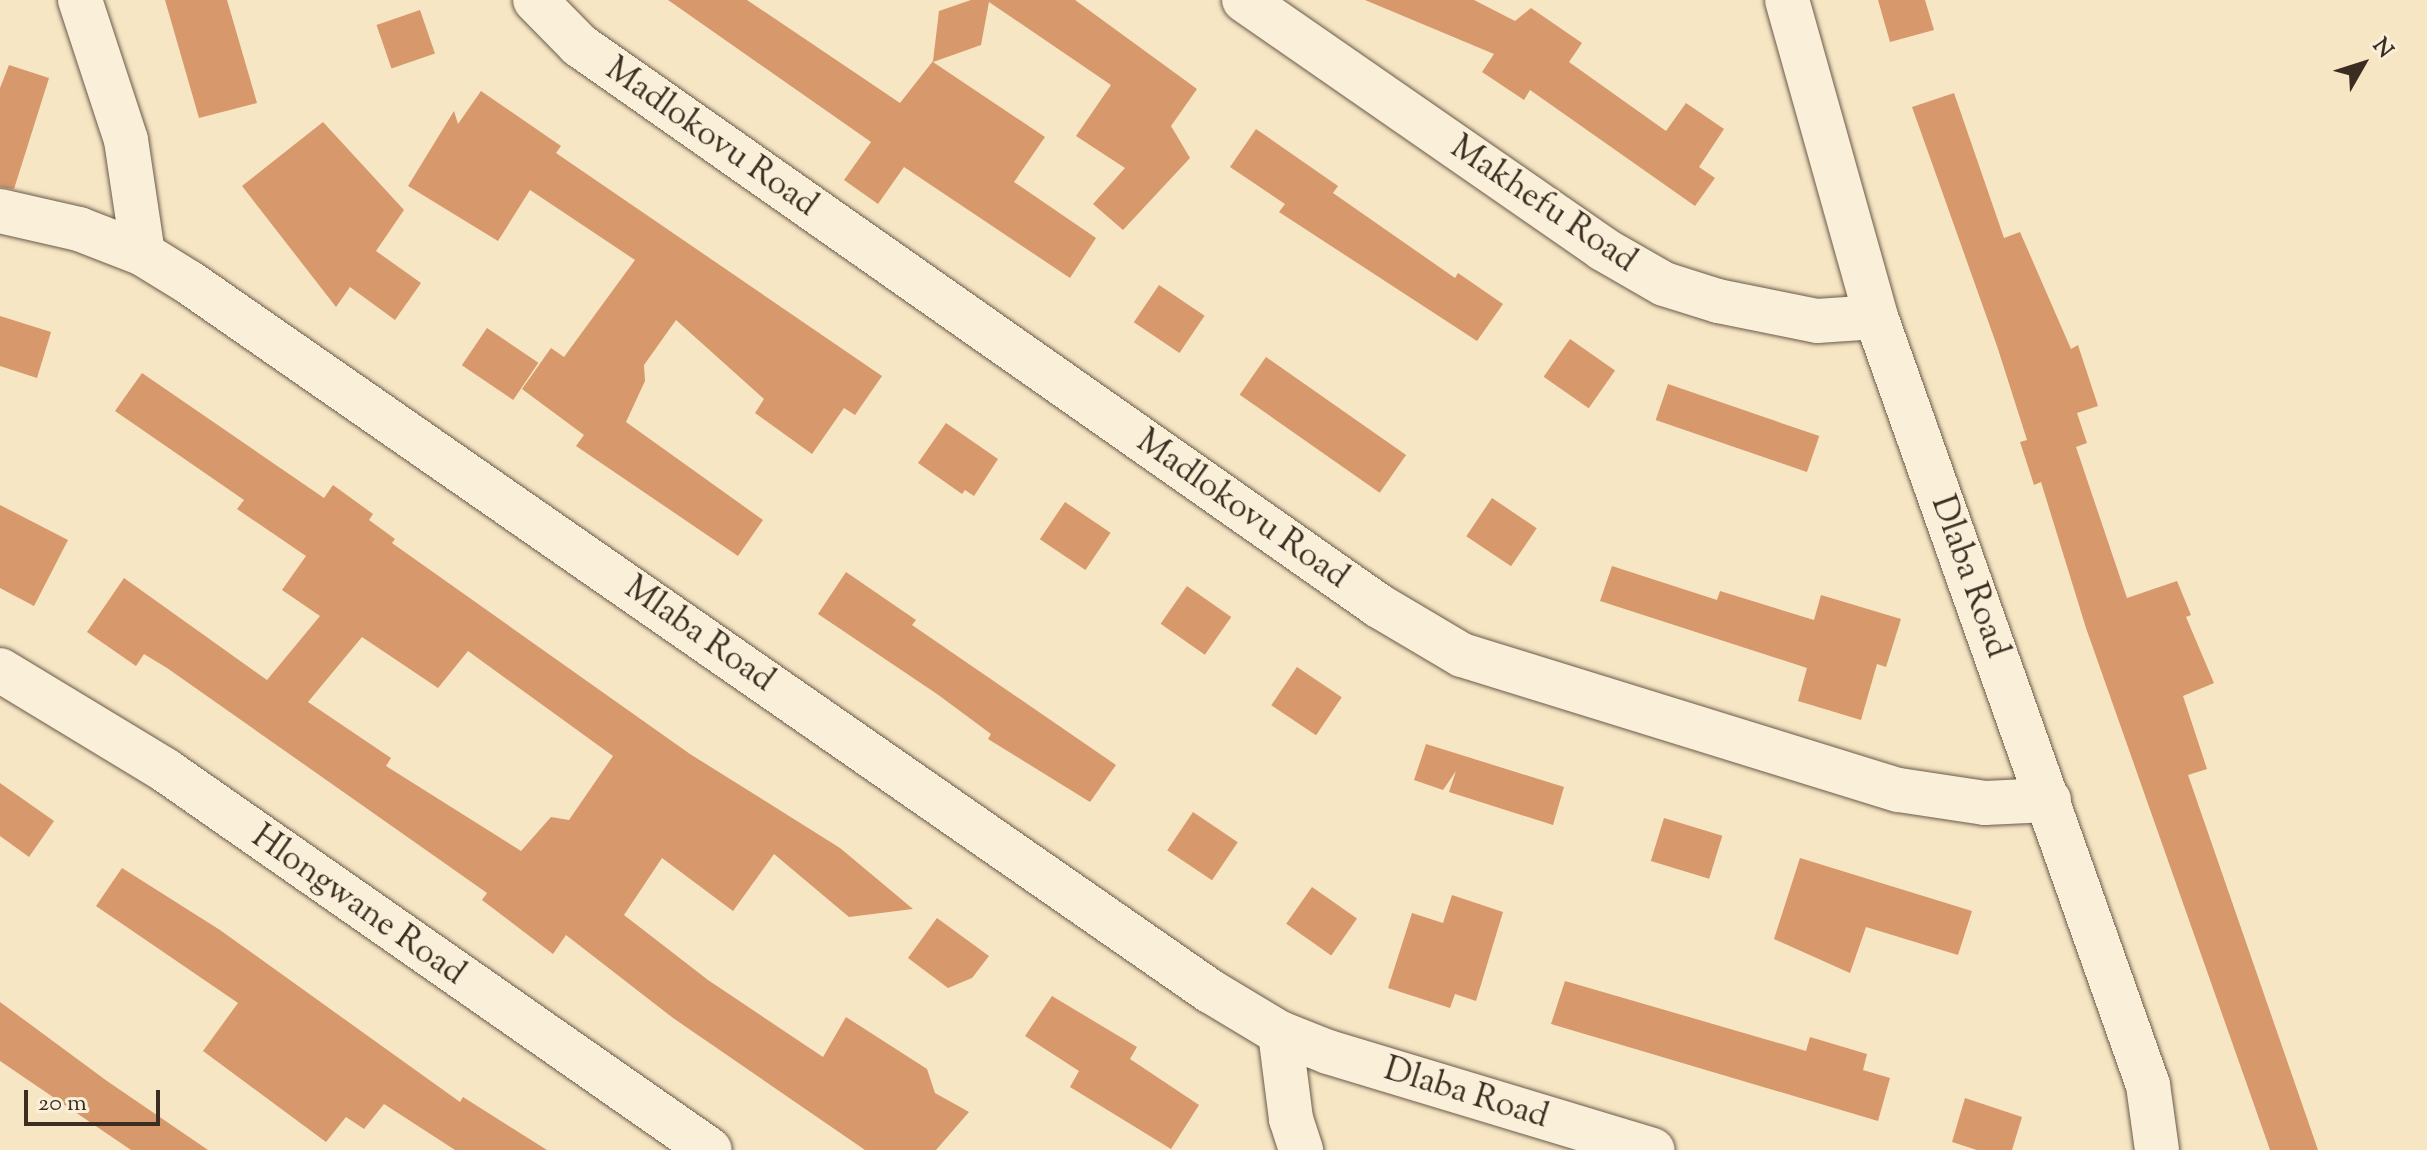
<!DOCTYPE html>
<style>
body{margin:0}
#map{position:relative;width:2427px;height:1150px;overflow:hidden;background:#f7e6c4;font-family:"Sorts Mill Goudy",serif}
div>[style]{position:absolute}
.building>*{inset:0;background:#d7986c;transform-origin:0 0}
.roads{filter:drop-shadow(0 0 2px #6a5b4a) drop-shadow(0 0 2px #6a5b4a)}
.minor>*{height:44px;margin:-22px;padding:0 22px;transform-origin:22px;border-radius:22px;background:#faefd9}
span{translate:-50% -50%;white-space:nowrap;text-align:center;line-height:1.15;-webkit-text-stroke:6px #faefd9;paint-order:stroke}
.street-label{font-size:34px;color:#3b2d21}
.north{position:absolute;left:2323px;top:24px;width:80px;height:80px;-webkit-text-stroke:6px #faefd9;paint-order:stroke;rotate:51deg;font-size:22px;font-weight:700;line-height:32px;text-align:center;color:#3b2d21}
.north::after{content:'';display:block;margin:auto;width:28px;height:36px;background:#3b2d21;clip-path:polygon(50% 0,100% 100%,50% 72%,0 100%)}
.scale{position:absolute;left:24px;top:1090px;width:136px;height:36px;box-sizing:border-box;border:4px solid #3b2d21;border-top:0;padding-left:10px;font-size:24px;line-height:28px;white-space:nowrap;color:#3b2d21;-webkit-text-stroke:6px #faefd9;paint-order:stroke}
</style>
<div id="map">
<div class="building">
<div style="clip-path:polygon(165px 0,227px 0,257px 103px,199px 118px)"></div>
<div style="clip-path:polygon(668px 0,747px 0,900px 103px,933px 61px,939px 11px,971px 0,1075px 0,1197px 89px,1171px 126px,1190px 158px,1123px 230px,1093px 204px,1125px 168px,1076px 136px,1111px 85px,989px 2px,981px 45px,933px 62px,1045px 137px,1014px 182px,1096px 238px,1070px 278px,904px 167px,878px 204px,844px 180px,871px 142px)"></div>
<div style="clip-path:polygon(1365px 0,1474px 0,1515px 21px,1531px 8px,1582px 43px,1569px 62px,1666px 131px,1686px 103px,1724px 129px,1699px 167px,1715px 178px,1695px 206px,1530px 90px,1524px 100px,1482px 72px,1494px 54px)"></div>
<div style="clip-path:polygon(1878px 0,1925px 0,1934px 30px,1890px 42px)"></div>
<div style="left:420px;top:10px;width:46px;height:46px;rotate:71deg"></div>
<div style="clip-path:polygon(9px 65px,49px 78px,14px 189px,0 187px,0 88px)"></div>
<div style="clip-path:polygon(481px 91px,561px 146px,556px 153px,882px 376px,855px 415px,844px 408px,812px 454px,755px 413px,764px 399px,676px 320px,644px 365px,645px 381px,626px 422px,763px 520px,738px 556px,576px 446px,584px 435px,522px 389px,551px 348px,564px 357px,635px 260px,530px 190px,498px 241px,408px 186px,454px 111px,458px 124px)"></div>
<div style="clip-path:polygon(1954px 93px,2004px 238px,2020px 232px,2071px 349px,2078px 345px,2098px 406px,2077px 413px,2087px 443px,2076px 447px,2127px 598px,2177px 581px,2191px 615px,2186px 617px,2214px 683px,2183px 696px,2207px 769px,2188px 775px,2318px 1150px,2270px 1150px,2086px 628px,2041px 482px,2034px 485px,2020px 442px,2027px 440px,1997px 346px,1912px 107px)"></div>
<div style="clip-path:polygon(323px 122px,404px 210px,376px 251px,421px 283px,395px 320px,350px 287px,336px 307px,242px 186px)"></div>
<div style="clip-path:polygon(1256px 129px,1338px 186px,1333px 193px,1455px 278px,1458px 273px,1503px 304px,1477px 341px,1279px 212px,1285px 204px,1230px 167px)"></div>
<div style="left:1159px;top:285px;width:55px;height:45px;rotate:34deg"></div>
<div style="clip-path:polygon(0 316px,51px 332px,37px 378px,0 366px)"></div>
<div style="left:487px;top:328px;width:62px;height:45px;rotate:34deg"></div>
<div style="left:1570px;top:339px;width:55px;height:46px;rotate:35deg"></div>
<div style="left:1266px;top:357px;width:171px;height:46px;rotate:35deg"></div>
<div style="clip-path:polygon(evenodd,142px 373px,324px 498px,333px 485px,373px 514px,369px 520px,395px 539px,392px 543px,690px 754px,840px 848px,913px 909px,849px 917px,774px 854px,733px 911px,662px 858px,624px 915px,708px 980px,823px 1057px,846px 1017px,927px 1069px,935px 1093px,969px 1112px,936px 1150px,865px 1150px,673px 1018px,566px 935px,553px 954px,482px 900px,487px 893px,167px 668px,144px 654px,136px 666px,87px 632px,124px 578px,267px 680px,320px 616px,282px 590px,306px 556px,237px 509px,244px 500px,115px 411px,142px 373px,362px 637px,438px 688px,468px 651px,613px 756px,569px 820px,551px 817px,521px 851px,386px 766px,391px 758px,308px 702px,362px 637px)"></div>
<div style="left:1668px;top:384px;width:160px;height:38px;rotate:19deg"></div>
<div style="clip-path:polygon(946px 423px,998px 459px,974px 496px,965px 490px,962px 494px,918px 463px)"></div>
<div style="left:1492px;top:498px;width:54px;height:46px;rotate:34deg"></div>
<div style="left:1065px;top:502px;width:55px;height:45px;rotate:34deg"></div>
<div style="clip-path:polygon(0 505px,68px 540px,34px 606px,0 588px)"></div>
<div style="clip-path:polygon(1612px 566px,1717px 600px,1720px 591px,1814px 620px,1821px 595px,1901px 619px,1886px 667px,1877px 664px,1861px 720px,1798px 701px,1807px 668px,1600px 601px)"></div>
<div style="clip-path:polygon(846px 572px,916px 620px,912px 625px,1116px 765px,1090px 802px,988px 739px,991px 734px,937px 694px,818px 614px)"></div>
<div style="left:1187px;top:586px;width:54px;height:46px;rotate:35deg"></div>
<div style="left:1297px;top:667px;width:54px;height:46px;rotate:34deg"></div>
<div style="clip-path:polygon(1426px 744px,1564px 787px,1553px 825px,1449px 792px,1456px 771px,1443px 790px,1414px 780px)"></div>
<div style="clip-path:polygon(0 783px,54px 821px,29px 857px,0 836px)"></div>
<div style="left:1193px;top:812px;width:54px;height:46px;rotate:34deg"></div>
<div style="left:1664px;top:818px;width:61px;height:45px;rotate:17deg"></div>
<div style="clip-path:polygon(1800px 858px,1972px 911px,1958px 955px,1866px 927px,1850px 973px,1774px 939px)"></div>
<div style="clip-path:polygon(122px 868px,220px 930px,460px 1102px,463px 1097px,547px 1150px,455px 1150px,384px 1104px,364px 1129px,346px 1117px,326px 1142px,203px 1051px,238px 1003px,96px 906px)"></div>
<div style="left:1312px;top:887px;width:55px;height:45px;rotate:35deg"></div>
<div style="clip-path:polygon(1452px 895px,1503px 912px,1476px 1001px,1455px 994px,1450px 1008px,1388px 988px,1412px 913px,1443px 923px)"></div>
<div style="clip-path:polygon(937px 918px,989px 956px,972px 978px,948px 988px,908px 958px)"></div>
<div style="clip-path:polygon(1565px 981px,1806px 1051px,1810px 1037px,1867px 1054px,1863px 1070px,1890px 1078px,1878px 1121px,1551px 1024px)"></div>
<div style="clip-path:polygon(1052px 996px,1137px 1047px,1130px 1059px,1199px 1105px,1171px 1149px,1070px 1087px,1079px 1071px,1025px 1036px)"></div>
<div style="clip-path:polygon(0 1002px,107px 1081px,208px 1150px,131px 1150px,0 1061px)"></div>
<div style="clip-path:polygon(1965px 1098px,2022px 1117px,2012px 1150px,1977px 1150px,1952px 1142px)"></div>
</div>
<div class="roads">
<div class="minor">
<div style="left:80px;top:0;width:147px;rotate:71.8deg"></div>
<div style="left:126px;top:140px;width:115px;rotate:81.5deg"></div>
<div style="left:535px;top:0;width:63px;rotate:45.6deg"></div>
<div style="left:579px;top:45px;width:977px;rotate:35.04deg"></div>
<div style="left:1379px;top:606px;width:96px;rotate:30.6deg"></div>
<div style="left:1462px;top:655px;width:457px;rotate:17.2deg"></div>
<div style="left:1899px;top:790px;width:87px;rotate:8.6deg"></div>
<div style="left:1985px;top:803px;width:64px;rotate:-2.7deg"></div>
<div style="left:1244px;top:0;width:437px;rotate:34.7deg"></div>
<div style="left:1603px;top:249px;width:70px;rotate:29.8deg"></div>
<div style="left:1664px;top:284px;width:57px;rotate:17.5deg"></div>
<div style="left:1718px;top:301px;width:101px;rotate:11.4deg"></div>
<div style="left:1817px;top:321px;width:59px;rotate:-3.9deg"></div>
<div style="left:1787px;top:0;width:329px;rotate:74.3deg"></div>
<div style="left:1876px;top:317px;width:815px;rotate:70.5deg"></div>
<div style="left:2148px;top:1085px;width:66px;rotate:82.1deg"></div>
<div style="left:0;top:211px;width:81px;rotate:12.8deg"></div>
<div style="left:79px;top:229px;width:69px;rotate:21.3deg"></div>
<div style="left:143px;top:254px;width:55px;rotate:31.7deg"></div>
<div style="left:190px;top:283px;width:1242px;rotate:34.77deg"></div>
<div style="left:1210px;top:991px;width:82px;rotate:31deg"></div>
<div style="left:1280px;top:1033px;width:87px;rotate:82.7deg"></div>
<div style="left:1291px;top:1119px;width:33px;rotate:72deg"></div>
<div style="left:0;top:670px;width:193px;rotate:31.2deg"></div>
<div style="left:165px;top:770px;width:664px;rotate:34.89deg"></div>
<div style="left:1280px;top:1033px;width:52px;rotate:21.6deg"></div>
<div style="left:1328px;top:1052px;width:339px;rotate:16.8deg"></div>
</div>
</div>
<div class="street-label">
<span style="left:711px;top:138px;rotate:35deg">Madlokovu Road</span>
<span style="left:1543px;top:205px;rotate:34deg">Makhefu Road</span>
<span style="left:1242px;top:510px;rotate:35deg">Madlokovu Road</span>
<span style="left:1969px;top:577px;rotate:70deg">Dlaba Road</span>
<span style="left:699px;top:635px;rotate:35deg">Mlaba Road</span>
<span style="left:358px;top:906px;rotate:35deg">Hlongwane Road</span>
<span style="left:1466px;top:1094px;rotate:17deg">Dlaba Road</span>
</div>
<div class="north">N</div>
<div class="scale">20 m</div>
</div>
